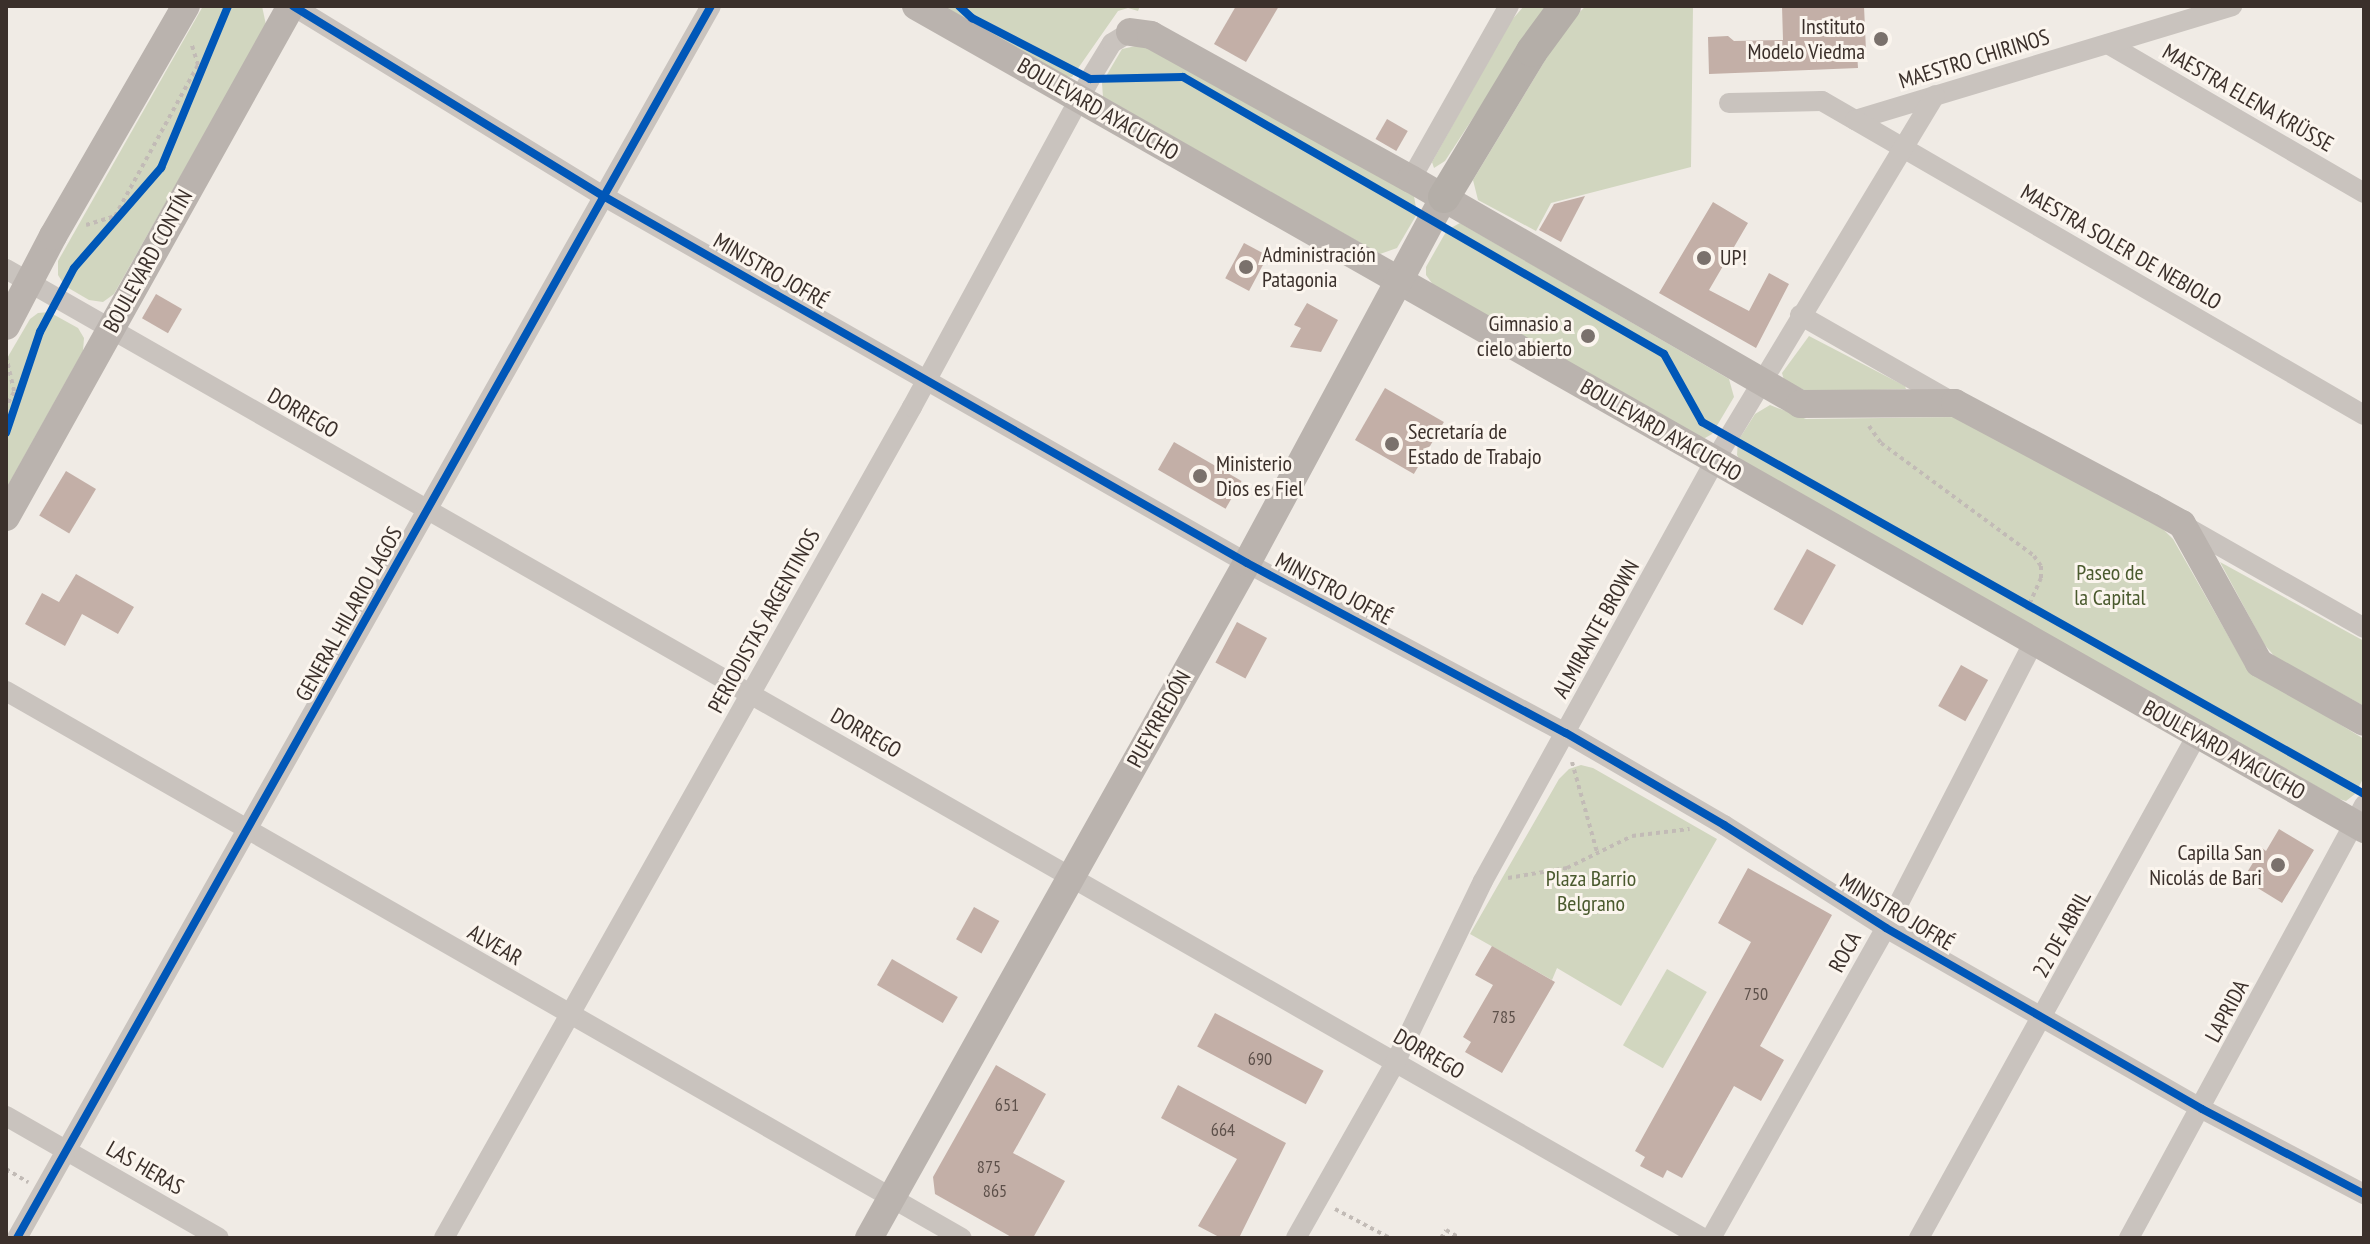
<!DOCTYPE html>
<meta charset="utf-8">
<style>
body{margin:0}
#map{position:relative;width:2370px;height:1244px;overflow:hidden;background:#f0ebe5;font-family:"PT Sans Narrow",sans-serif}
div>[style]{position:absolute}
.green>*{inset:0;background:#d1d6bf;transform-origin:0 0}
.building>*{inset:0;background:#c3afa7;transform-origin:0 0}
.path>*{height:4px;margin-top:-2px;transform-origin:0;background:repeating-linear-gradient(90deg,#c2bbb6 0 4px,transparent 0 8px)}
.minor>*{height:20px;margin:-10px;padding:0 10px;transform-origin:10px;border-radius:10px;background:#c9c3be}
.secondary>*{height:28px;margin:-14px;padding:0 14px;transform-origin:14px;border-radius:14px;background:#bab3ae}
.trunk>*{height:32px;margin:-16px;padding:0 16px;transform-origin:16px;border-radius:16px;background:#b4aea8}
.cycleway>*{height:8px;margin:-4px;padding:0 4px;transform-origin:4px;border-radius:4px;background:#0057b8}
.dots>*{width:22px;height:22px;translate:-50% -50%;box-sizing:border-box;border:4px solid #fbf5ee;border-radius:50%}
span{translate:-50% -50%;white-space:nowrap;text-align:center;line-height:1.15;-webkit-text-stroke:6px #fbf5ee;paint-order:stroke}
.number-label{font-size:18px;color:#5d504a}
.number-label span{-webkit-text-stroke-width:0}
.poi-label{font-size:22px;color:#3b302b}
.right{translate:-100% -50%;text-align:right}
.left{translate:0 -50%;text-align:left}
.street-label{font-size:22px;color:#3b302b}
.park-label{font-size:22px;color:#4a5a2e}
.frame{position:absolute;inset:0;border:8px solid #3b302b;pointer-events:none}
</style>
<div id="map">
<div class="green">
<div style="clip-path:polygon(203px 6px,262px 6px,266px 25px,114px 294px,103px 302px,89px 300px,65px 286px,58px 275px,58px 261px)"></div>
<div style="clip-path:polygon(935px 6px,1140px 6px,1138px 11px,1128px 8px,1118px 11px,1072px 77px,1060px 76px)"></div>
<div style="clip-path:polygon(1524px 6px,1546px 6px,1445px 161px,1434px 168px,1432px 162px,1510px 22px)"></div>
<div style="clip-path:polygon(1586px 6px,1693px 6px,1691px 167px,1551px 203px,1536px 231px,1478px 200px,1473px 180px,1567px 24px)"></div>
<div style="clip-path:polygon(1145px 44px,1414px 196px,1417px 214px,1397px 248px,1380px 254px,1103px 97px,1102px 83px,1122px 49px)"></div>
<div style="clip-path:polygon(1460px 223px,1729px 379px,1734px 397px,1712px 434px,1705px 438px,1696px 437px,1434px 286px,1426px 275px,1426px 267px,1447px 230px)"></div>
<div style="clip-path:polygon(49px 312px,78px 328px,84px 338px,83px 351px,6px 489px,6px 360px,30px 319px,38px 313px)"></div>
<div style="clip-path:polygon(1809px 336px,1905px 386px,1906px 389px,1808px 392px,1784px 380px,1782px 373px)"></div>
<div style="clip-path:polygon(1770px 405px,1806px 419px,1959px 417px,2163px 529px,2173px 539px,2246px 667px,2364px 739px,2364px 777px,2355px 794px,2346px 801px,2339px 799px,1741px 462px,1737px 455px,1738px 441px,1755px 414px)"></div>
<div style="clip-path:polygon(2220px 562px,2364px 641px,2364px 706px,2275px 657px,2264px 644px)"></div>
<div style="clip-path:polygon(1581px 765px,1593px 768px,1717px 839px,1621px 1006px,1557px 968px,1552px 980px,1470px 934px,1559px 779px,1569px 769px)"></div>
<div style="left:1667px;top:969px;width:46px;height:88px;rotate:30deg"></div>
</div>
<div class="building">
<div style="clip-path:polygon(1236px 6px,1279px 6px,1246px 62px,1214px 44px)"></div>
<div style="clip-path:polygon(1782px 6px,1864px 6px,1866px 51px,1857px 52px,1858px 68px,1709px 74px,1708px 37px,1728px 36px,1734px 41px,1783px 40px)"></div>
<div style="left:1387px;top:119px;width:24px;height:23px;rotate:30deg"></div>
<div style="clip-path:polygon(1585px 196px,1561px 242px,1539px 230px,1554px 204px)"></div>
<div style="clip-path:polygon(1713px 202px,1748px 223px,1709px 290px,1749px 311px,1769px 273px,1789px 284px,1756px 348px,1659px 293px)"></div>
<div style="left:1244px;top:243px;width:27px;height:40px;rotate:28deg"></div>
<div style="left:156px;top:294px;width:30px;height:28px;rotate:30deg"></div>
<div style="clip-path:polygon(1307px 303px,1338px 320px,1321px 352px,1290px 347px,1301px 328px,1294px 325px)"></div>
<div style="left:1385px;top:388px;width:68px;height:60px;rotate:30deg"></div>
<div style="left:1174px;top:442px;width:78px;height:32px;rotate:30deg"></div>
<div style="left:66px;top:471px;width:35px;height:52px;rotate:31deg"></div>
<div style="left:1807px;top:549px;width:33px;height:69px;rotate:29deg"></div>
<div style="clip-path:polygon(76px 574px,134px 607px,118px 634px,82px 614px,65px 646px,25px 624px,42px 593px,59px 602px)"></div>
<div style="left:1237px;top:622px;width:34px;height:46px;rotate:28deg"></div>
<div style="left:1961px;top:665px;width:31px;height:47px;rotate:29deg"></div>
<div style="clip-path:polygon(2279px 829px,2314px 850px,2282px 903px,2243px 879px,2262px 848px,2266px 851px)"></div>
<div style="clip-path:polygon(1748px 868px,1832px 915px,1760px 1046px,1784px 1060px,1761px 1101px,1734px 1086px,1682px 1178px,1667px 1170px,1663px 1178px,1640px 1166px,1645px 1157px,1635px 1151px,1751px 942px,1718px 923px)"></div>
<div style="left:974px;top:907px;width:29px;height:37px;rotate:29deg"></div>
<div style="clip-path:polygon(1492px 946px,1555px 982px,1502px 1073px,1465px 1052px,1471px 1042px,1463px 1037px,1493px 985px,1475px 975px)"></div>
<div style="left:892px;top:959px;width:76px;height:30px;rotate:30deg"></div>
<div style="left:1215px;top:1013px;width:123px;height:38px;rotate:28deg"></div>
<div style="clip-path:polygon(996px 1065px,1046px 1094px,1013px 1153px,1065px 1181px,1033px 1238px,1013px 1238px,935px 1194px,933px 1177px)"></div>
<div style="clip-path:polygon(1178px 1085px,1286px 1143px,1239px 1238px,1221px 1238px,1198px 1226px,1237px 1159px,1161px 1118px)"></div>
</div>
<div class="path">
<div style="left:86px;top:225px;width:30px;rotate:-17deg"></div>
<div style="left:115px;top:216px;width:172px;rotate:-61.2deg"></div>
<div style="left:198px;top:65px;width:21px;rotate:-107deg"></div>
<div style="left:6px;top:356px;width:37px;rotate:77deg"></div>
<div style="left:14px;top:392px;width:17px;rotate:118deg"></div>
<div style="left:1869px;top:426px;width:21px;rotate:55deg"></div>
<div style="left:1881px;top:443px;width:190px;rotate:36.4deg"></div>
<div style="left:2034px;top:556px;width:12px;rotate:55deg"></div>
<div style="left:2041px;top:566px;width:12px;rotate:90deg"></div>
<div style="left:2041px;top:578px;width:35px;rotate:114deg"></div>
<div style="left:1572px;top:762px;width:93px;rotate:74.5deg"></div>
<div style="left:1508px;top:878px;width:60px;rotate:-9.6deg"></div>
<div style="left:1567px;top:868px;width:72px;rotate:-26.2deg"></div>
<div style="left:1632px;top:836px;width:58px;rotate:-6.9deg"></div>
<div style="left:6px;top:1169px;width:26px;rotate:31deg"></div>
<div style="left:1335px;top:1209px;width:62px;rotate:27.8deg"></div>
<div style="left:1441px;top:1238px;width:9px;rotate:-58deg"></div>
<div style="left:1446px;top:1230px;width:16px;rotate:30deg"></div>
</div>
<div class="minor">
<div style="left:293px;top:6px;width:366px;rotate:31.5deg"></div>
<div style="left:605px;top:197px;width:739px;rotate:29.69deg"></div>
<div style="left:1247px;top:563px;width:361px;rotate:28.1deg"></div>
<div style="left:1566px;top:733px;width:183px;rotate:30.2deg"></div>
<div style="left:1724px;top:825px;width:192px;rotate:32.4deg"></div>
<div style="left:1886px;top:928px;width:364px;rotate:29.8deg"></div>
<div style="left:2202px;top:1109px;width:183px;rotate:27.7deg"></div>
<div style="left:2108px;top:44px;width:296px;rotate:30.2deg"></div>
<div style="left:1729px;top:103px;width:93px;rotate:-1.2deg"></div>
<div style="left:1822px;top:101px;width:38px;rotate:30deg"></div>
<div style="left:1855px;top:120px;width:394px;rotate:-16.8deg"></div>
<div style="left:1855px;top:120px;width:588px;rotate:30.1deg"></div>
<div style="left:1411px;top:179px;width:199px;rotate:-60.5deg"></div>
<div style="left:6px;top:269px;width:1954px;rotate:29.73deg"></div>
<div style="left:1800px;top:315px;width:174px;rotate:29.7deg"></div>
<div style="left:2183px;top:525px;width:208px;rotate:29.6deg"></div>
<div style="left:6px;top:691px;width:1101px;rotate:29.78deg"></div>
<div style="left:6px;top:1116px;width:245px;rotate:29.8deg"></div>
<div style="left:17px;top:1238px;width:1414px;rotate:-60.61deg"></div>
<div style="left:444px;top:1238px;width:954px;rotate:-60.61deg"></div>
<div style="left:912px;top:407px;width:373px;rotate:-61.5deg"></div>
<div style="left:1090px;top:79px;width:42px;rotate:-58.6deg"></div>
<div style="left:1112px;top:43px;width:21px;rotate:-31deg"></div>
<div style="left:1296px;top:1238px;width:201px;rotate:-60.5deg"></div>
<div style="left:1395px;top:1063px;width:202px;rotate:-64.2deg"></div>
<div style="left:1483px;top:881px;width:481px;rotate:-61.1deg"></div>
<div style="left:1715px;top:460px;width:426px;rotate:-58.9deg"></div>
<div style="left:1711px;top:1238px;width:356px;rotate:-60.6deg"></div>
<div style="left:1886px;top:928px;width:321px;rotate:-62.7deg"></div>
<div style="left:1919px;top:1238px;width:575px;rotate:-61.07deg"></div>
<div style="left:2129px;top:1238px;width:493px;rotate:-61.5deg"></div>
</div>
<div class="secondary">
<div style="left:916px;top:6px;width:1666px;rotate:29.61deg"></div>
<div style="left:1130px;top:32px;width:21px;rotate:8deg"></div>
<div style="left:1151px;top:35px;width:297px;rotate:29deg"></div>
<div style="left:1411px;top:179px;width:449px;rotate:30deg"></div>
<div style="left:1800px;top:404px;width:155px;rotate:-0.4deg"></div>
<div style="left:1955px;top:403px;width:222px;rotate:28deg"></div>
<div style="left:2151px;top:507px;width:35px;rotate:29deg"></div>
<div style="left:2182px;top:524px;width:159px;rotate:61deg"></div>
<div style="left:2259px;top:663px;width:120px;rotate:29.3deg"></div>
<div style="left:6px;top:326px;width:102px;rotate:-62.4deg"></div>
<div style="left:53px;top:236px;width:266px;rotate:-60deg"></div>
<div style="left:6px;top:517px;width:585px;rotate:-60.85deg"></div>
<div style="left:869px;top:1238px;width:774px;rotate:-60.75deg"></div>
<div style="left:1247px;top:563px;width:416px;rotate:-61.7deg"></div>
</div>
<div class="trunk">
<div style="left:1444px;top:197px;width:170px;rotate:-58.9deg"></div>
<div style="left:1532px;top:51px;width:56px;rotate:-53.7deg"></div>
</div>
<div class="cycleway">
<div style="left:293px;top:6px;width:366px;rotate:31.5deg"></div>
<div style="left:605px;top:197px;width:739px;rotate:29.69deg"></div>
<div style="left:1247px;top:563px;width:361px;rotate:28.1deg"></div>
<div style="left:1566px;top:733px;width:183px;rotate:30.2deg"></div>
<div style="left:1724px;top:825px;width:192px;rotate:32.4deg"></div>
<div style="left:1886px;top:928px;width:364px;rotate:29.8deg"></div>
<div style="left:2202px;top:1109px;width:183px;rotate:27.7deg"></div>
<div style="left:959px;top:6px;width:18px;rotate:43deg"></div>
<div style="left:972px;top:18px;width:133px;rotate:27.3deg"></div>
<div style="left:1090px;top:79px;width:93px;rotate:-1.2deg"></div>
<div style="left:1183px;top:77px;width:555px;rotate:29.94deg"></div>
<div style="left:1664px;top:354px;width:78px;rotate:60.8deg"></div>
<div style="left:1702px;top:422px;width:759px;rotate:29.33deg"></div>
<div style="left:6px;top:433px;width:107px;rotate:-71.4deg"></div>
<div style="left:40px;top:332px;width:72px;rotate:-62deg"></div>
<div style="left:74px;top:268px;width:133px;rotate:-49deg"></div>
<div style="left:161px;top:168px;width:175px;rotate:-67.5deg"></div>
<div style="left:17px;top:1238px;width:1414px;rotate:-60.61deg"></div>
</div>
<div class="dots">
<div style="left:1881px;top:39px;background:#7a716c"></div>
<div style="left:1704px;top:258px;background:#7a716c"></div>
<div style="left:1246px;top:267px;background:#7a716c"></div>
<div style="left:1588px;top:336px;background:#7a716c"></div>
<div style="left:1392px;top:444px;background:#7a716c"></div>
<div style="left:1200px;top:476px;background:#7a716c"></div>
<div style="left:2278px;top:865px;background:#7a716c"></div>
</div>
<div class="number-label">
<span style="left:1756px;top:994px">750</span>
<span style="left:1504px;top:1017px">785</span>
<span style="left:1260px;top:1059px">690</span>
<span style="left:1007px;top:1105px">651</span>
<span style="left:1223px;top:1130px">664</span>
<span style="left:989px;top:1167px">875</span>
<span style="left:995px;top:1191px">865</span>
</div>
<div class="poi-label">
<span class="right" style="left:1865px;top:39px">Instituto<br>Modelo Viedma</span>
<span class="left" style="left:1262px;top:267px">Administración<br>Patagonia</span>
<span class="left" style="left:1720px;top:258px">UP!</span>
<span class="right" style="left:1572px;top:336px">Gimnasio a<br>cielo abierto</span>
<span class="left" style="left:1408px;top:444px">Secretaría de<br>Estado de Trabajo</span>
<span class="left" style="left:1216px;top:476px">Ministerio<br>Dios es Fiel</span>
<span class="right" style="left:2262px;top:865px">Capilla San<br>Nicolás de Bari</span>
</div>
<div class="street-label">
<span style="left:1974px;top:59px;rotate:-17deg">MAESTRO CHIRINOS</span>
<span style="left:2248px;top:98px;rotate:30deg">MAESTRA ELENA KRÜSSE</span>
<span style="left:1098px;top:109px;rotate:30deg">BOULEVARD AYACUCHO</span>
<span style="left:2121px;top:247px;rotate:30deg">MAESTRA SOLER DE NEBIOLO</span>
<span style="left:148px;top:261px;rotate:-61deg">BOULEVARD CONTÍN</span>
<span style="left:771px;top:271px;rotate:30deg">MINISTRO JOFRÉ</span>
<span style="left:303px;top:413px;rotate:30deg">DORREGO</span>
<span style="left:1661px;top:430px;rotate:30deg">BOULEVARD AYACUCHO</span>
<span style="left:1334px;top:589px;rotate:28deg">MINISTRO JOFRÉ</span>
<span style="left:349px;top:614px;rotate:-61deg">GENERAL HILARIO LAGOS</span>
<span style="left:764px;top:621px;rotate:-61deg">PERIODISTAS ARGENTINOS</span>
<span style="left:1596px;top:629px;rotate:-61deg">ALMIRANTE BROWN</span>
<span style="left:1159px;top:719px;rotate:-61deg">PUEYRREDÓN</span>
<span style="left:866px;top:733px;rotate:30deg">DORREGO</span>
<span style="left:2224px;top:750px;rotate:29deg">BOULEVARD AYACUCHO</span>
<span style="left:1897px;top:912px;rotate:31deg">MINISTRO JOFRÉ</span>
<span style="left:2062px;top:934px;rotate:-61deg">22 DE ABRIL</span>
<span style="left:495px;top:945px;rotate:30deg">ALVEAR</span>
<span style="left:1845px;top:952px;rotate:-61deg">ROCA</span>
<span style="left:2227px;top:1011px;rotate:-62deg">LAPRIDA</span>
<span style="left:1429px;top:1054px;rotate:30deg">DORREGO</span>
<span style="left:145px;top:1168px;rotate:30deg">LAS HERAS</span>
</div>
<div class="park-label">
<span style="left:2110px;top:585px">Paseo de<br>la Capital</span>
<span style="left:1591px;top:891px">Plaza Barrio<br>Belgrano</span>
</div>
<div class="frame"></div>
</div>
